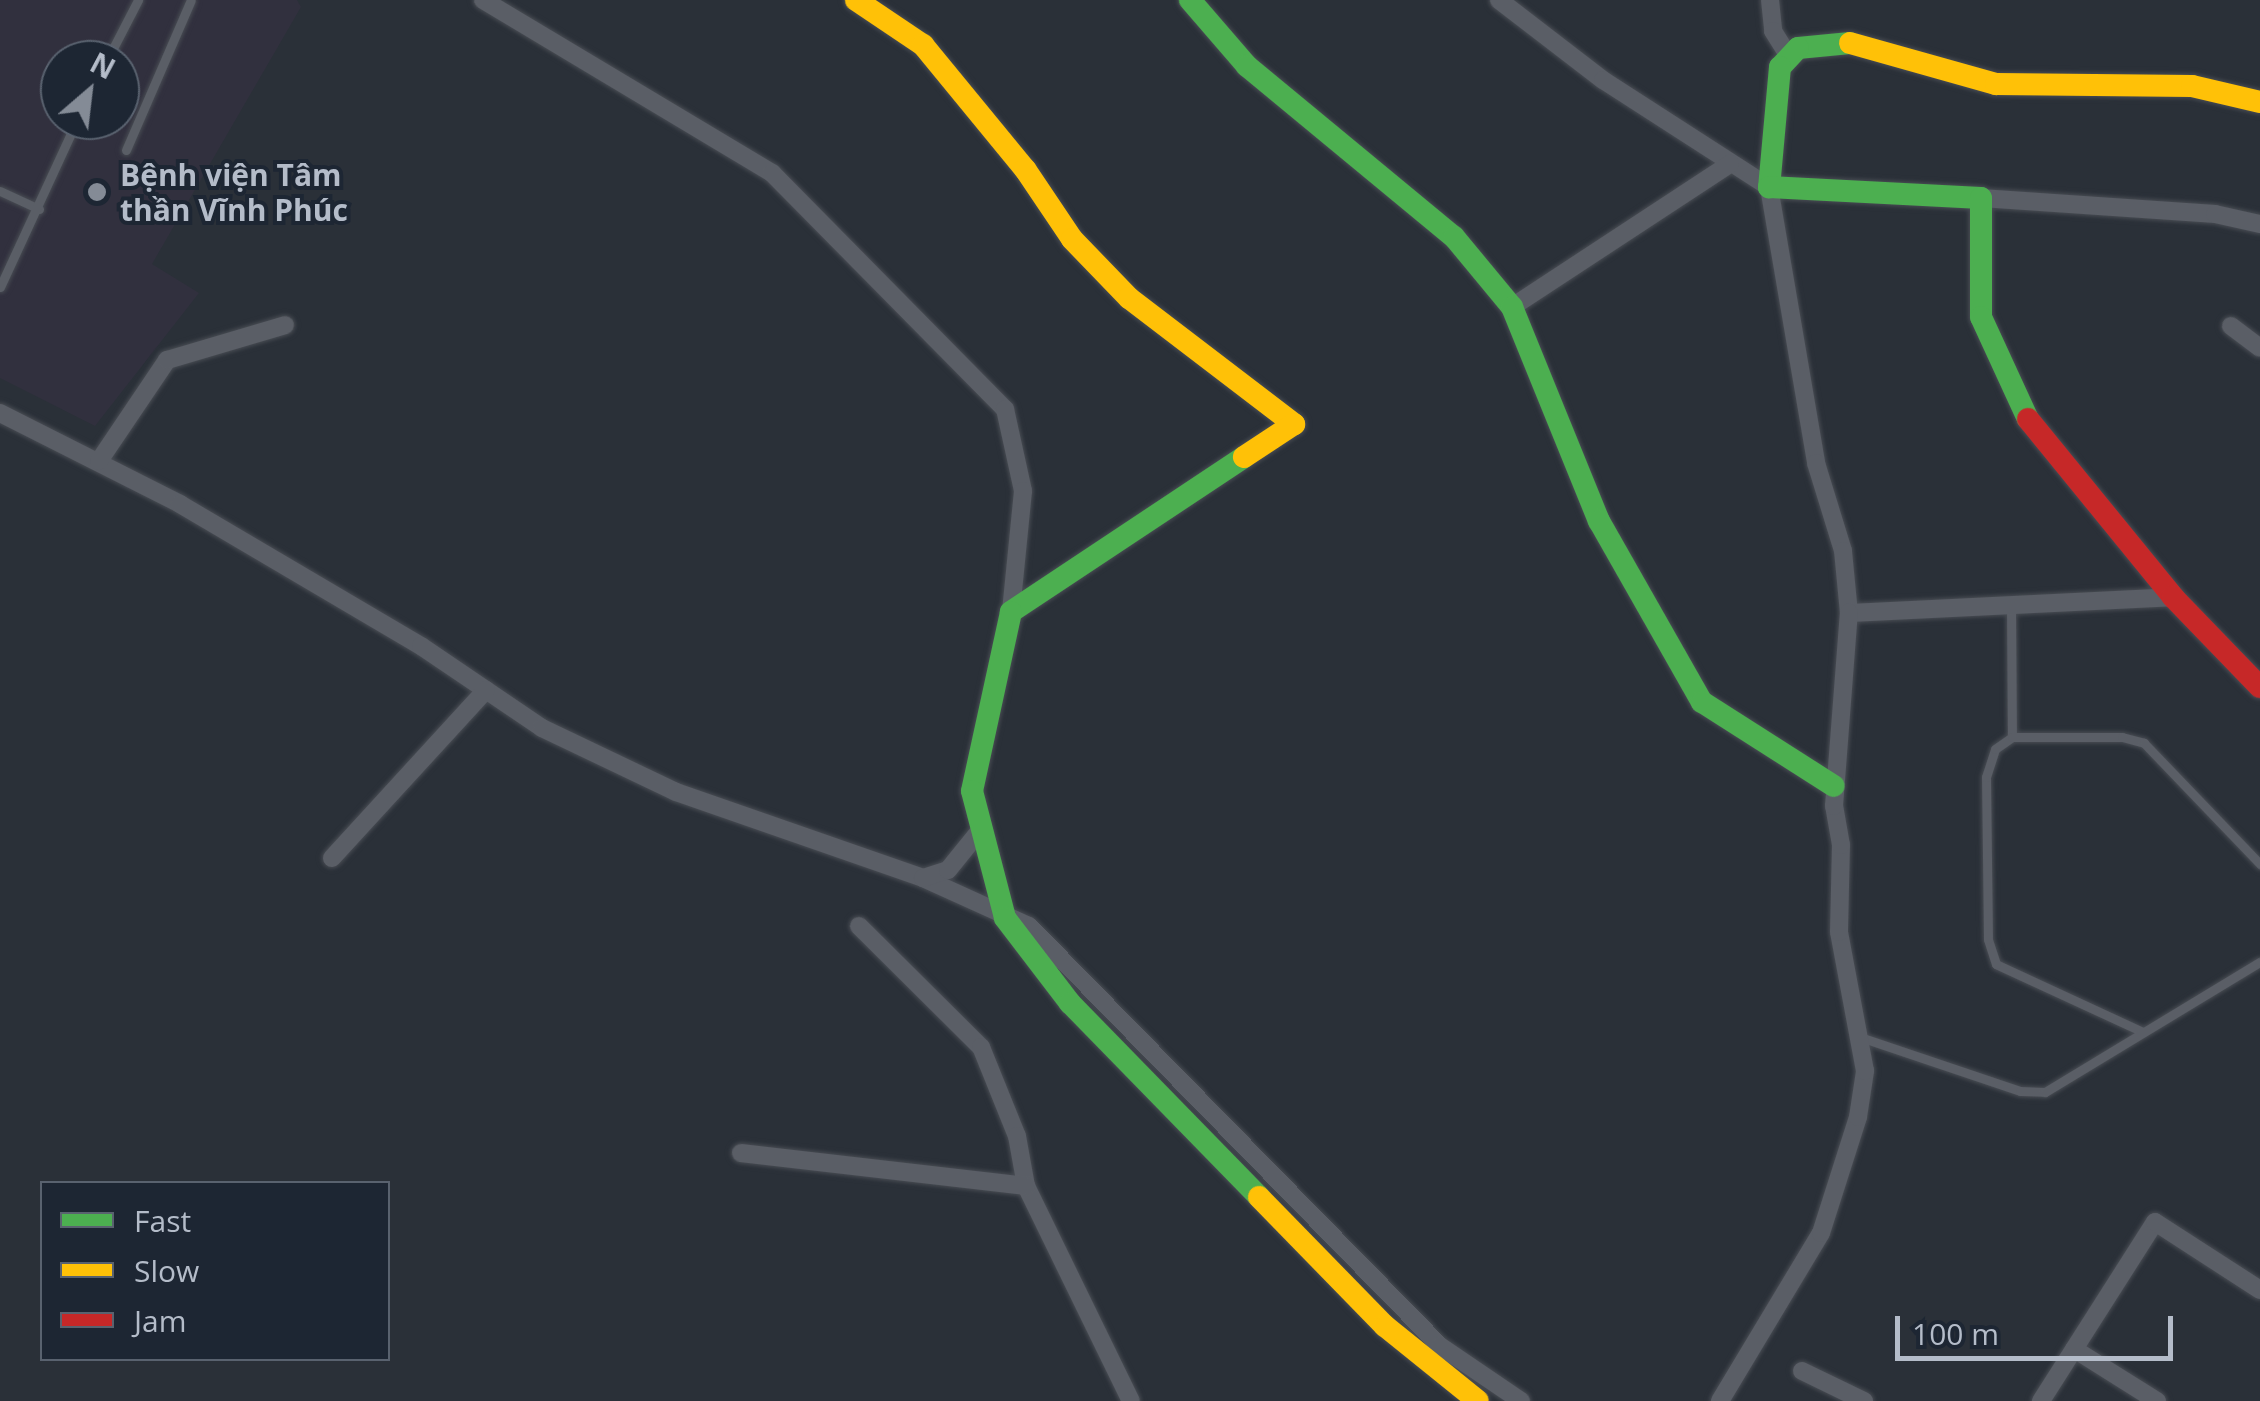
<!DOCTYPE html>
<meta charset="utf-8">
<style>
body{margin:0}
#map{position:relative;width:2260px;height:1401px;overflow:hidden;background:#2a3038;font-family:"Open Sans",sans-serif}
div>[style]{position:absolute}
.medical>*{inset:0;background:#31303e}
.roads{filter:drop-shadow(0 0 2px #484c53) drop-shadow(0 0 2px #484c53)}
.lane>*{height:9px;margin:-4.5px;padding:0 4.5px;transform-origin:4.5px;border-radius:4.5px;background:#5a5e66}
.street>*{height:18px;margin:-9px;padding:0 9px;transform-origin:9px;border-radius:9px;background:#5a5e66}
.fast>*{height:22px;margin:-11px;padding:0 11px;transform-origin:11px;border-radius:11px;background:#4caf50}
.slow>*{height:22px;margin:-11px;padding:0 11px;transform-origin:11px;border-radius:11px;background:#ffc107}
.jam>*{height:22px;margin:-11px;padding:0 11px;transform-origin:11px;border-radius:11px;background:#c62828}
.dots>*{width:28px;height:28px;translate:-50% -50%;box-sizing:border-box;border:5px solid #1d2633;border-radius:50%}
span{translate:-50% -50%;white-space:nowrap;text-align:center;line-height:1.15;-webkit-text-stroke:8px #1d2633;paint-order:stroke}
.poi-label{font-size:30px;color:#b4bcc9;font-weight:700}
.left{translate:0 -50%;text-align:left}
.legend{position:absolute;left:40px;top:1181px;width:350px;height:180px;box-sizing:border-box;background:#1d2633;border:2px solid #59626f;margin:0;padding:12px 18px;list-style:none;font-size:30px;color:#b4bcc9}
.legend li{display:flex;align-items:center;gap:20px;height:50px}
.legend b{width:50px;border:2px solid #59626f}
.north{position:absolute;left:40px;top:40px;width:100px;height:100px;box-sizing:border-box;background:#1d2633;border:2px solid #59626f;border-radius:50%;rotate:28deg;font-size:28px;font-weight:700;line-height:40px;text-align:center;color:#b4bcc9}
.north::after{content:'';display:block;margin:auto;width:35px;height:45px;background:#848b96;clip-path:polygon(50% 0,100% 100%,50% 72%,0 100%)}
.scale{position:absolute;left:1895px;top:1316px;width:278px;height:45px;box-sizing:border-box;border:5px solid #b4bcc9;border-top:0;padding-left:12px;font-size:30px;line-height:35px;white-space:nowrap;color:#b4bcc9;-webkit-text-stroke:8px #1d2633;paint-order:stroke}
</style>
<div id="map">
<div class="medical">
<div style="clip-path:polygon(evenodd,0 0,297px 0,301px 7px,152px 264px,199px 293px,95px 426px,0 378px,0 0,60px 60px,120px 60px,120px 120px,60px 120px,60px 60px)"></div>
</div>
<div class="roads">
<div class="lane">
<div style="left:107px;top:60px;width:68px;rotate:-62.7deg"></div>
<div style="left:126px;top:150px;width:163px;rotate:-66.6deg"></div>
<div style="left:0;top:191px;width:43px;rotate:24.8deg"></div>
<div style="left:0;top:287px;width:184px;rotate:-65.2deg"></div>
<div style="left:2011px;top:605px;width:132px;rotate:89.6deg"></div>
<div style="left:2143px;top:1032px;width:162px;rotate:-155.2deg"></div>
<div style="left:1996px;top:964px;width:26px;rotate:-108deg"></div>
<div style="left:1988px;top:939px;width:162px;rotate:-90.7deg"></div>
<div style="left:1986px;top:777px;width:29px;rotate:-72deg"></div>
<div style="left:1995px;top:749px;width:21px;rotate:-35deg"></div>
<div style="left:2012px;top:737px;width:110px"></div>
<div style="left:2122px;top:737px;width:23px;rotate:15deg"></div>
<div style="left:2144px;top:743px;width:168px;rotate:46.2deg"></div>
<div style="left:1860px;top:1037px;width:169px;rotate:18.6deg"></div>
<div style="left:2020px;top:1091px;width:25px;rotate:2deg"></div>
<div style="left:2045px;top:1092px;width:251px;rotate:-31.2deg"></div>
</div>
<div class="street">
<div style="left:483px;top:0;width:337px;rotate:30.9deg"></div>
<div style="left:772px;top:173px;width:332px;rotate:45.4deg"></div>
<div style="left:1005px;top:409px;width:84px;rotate:77.6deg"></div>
<div style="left:1023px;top:491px;width:122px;rotate:95.7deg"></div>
<div style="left:1499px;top:0;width:131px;rotate:37.6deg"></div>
<div style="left:1603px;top:80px;width:197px;rotate:32.8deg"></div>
<div style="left:1769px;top:187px;width:280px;rotate:80.3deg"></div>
<div style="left:1816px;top:463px;width:92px;rotate:72.9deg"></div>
<div style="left:1843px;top:551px;width:62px;rotate:84.5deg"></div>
<div style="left:1849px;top:613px;width:324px;rotate:-2.8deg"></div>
<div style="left:1770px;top:0;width:31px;rotate:84deg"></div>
<div style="left:1773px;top:31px;width:31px;rotate:58deg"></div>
<div style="left:1981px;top:198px;width:235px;rotate:3.9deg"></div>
<div style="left:2215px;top:214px;width:46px;rotate:12.5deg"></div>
<div style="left:1512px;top:307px;width:261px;rotate:-33.3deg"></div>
<div style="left:2231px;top:326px;width:36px;rotate:37deg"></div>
<div style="left:0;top:413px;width:202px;rotate:26.8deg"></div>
<div style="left:180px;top:504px;width:280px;rotate:30.5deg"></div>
<div style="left:421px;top:646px;width:146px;rotate:34.1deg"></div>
<div style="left:542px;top:728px;width:148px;rotate:25.5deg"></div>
<div style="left:676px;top:792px;width:262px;rotate:19.2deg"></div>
<div style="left:923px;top:878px;width:116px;rotate:24.4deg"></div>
<div style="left:1029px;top:926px;width:588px;rotate:45.62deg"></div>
<div style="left:1440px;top:1346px;width:98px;rotate:34.2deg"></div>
<div style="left:99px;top:461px;width:122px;rotate:-56deg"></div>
<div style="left:167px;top:360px;width:123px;rotate:-16.5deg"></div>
<div style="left:332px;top:858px;width:228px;rotate:-47.5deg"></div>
<div style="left:923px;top:878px;width:26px;rotate:-18deg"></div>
<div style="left:948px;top:870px;width:54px;rotate:-51deg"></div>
<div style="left:859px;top:926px;width:172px;rotate:44.8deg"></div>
<div style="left:981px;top:1047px;width:96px;rotate:68deg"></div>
<div style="left:1017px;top:1136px;width:51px;rotate:79.8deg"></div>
<div style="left:1026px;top:1186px;width:239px;rotate:64deg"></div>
<div style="left:741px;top:1153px;width:287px;rotate:6.6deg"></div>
<div style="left:2074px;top:1349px;width:98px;rotate:32.1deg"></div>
<div style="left:1802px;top:1371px;width:69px;rotate:25.8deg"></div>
<div style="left:1720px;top:1401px;width:196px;rotate:-59deg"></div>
<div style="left:1821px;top:1233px;width:122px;rotate:-72.3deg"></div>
<div style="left:1858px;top:1117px;width:47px;rotate:-81.3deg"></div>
<div style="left:1865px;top:1071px;width:141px;rotate:-100.6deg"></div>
<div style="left:1839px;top:932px;width:87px;rotate:-88.7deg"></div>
<div style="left:1841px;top:845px;width:40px;rotate:-100deg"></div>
<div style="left:1834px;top:806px;width:194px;rotate:-85.6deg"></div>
<div style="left:2041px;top:1401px;width:212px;rotate:-57.5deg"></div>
<div style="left:2155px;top:1222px;width:125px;rotate:32.9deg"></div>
</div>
<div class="fast">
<div style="left:1190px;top:0;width:87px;rotate:49.2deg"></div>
<div style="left:1247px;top:66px;width:268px;rotate:39.6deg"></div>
<div style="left:1454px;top:237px;width:91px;rotate:50.4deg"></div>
<div style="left:1512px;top:307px;width:231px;rotate:67.9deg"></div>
<div style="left:1599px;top:521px;width:208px;rotate:60.4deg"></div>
<div style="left:1702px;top:702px;width:156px;rotate:32.5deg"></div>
<div style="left:1850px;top:43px;width:52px;rotate:174.5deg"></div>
<div style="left:1798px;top:48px;width:26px;rotate:133deg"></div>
<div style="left:1780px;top:67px;width:121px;rotate:95.2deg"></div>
<div style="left:1769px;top:187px;width:212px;rotate:3deg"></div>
<div style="left:1981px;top:198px;width:119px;rotate:90deg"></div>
<div style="left:1981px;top:317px;width:112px;rotate:65.3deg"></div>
<div style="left:1244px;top:457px;width:280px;rotate:146.4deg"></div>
<div style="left:1011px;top:612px;width:183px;rotate:102.3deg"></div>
<div style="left:972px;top:791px;width:131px;rotate:75.4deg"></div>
<div style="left:1005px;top:918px;width:107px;rotate:52.6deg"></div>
<div style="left:1070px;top:1003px;width:271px;rotate:45.7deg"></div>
</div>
<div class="slow">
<div style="left:856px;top:0;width:81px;rotate:33.9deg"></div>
<div style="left:923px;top:45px;width:161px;rotate:50.6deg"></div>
<div style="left:1025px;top:169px;width:84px;rotate:56.1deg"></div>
<div style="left:1072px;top:239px;width:82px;rotate:46deg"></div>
<div style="left:1129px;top:298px;width:208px;rotate:37.4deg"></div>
<div style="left:1294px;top:424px;width:60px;rotate:146.6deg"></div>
<div style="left:1850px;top:43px;width:152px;rotate:15.7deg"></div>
<div style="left:1996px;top:84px;width:196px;rotate:0.6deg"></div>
<div style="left:2192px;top:86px;width:70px;rotate:13.2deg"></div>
<div style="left:1259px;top:1197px;width:180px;rotate:45.7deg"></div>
<div style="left:1385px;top:1326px;width:119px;rotate:38.9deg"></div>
</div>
<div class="jam">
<div style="left:2028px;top:419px;width:230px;rotate:50.8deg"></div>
<div style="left:2173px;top:597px;width:125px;rotate:46deg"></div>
</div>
</div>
<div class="dots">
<div style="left:97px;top:192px;background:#848b96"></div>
</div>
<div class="poi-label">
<span class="left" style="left:120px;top:192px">Bệnh viện Tâm<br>thần Vĩnh Phúc</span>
</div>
<ul class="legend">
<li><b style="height:12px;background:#4caf50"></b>Fast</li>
<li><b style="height:12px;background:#ffc107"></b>Slow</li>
<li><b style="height:12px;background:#c62828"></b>Jam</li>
</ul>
<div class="north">N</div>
<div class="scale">100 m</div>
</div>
